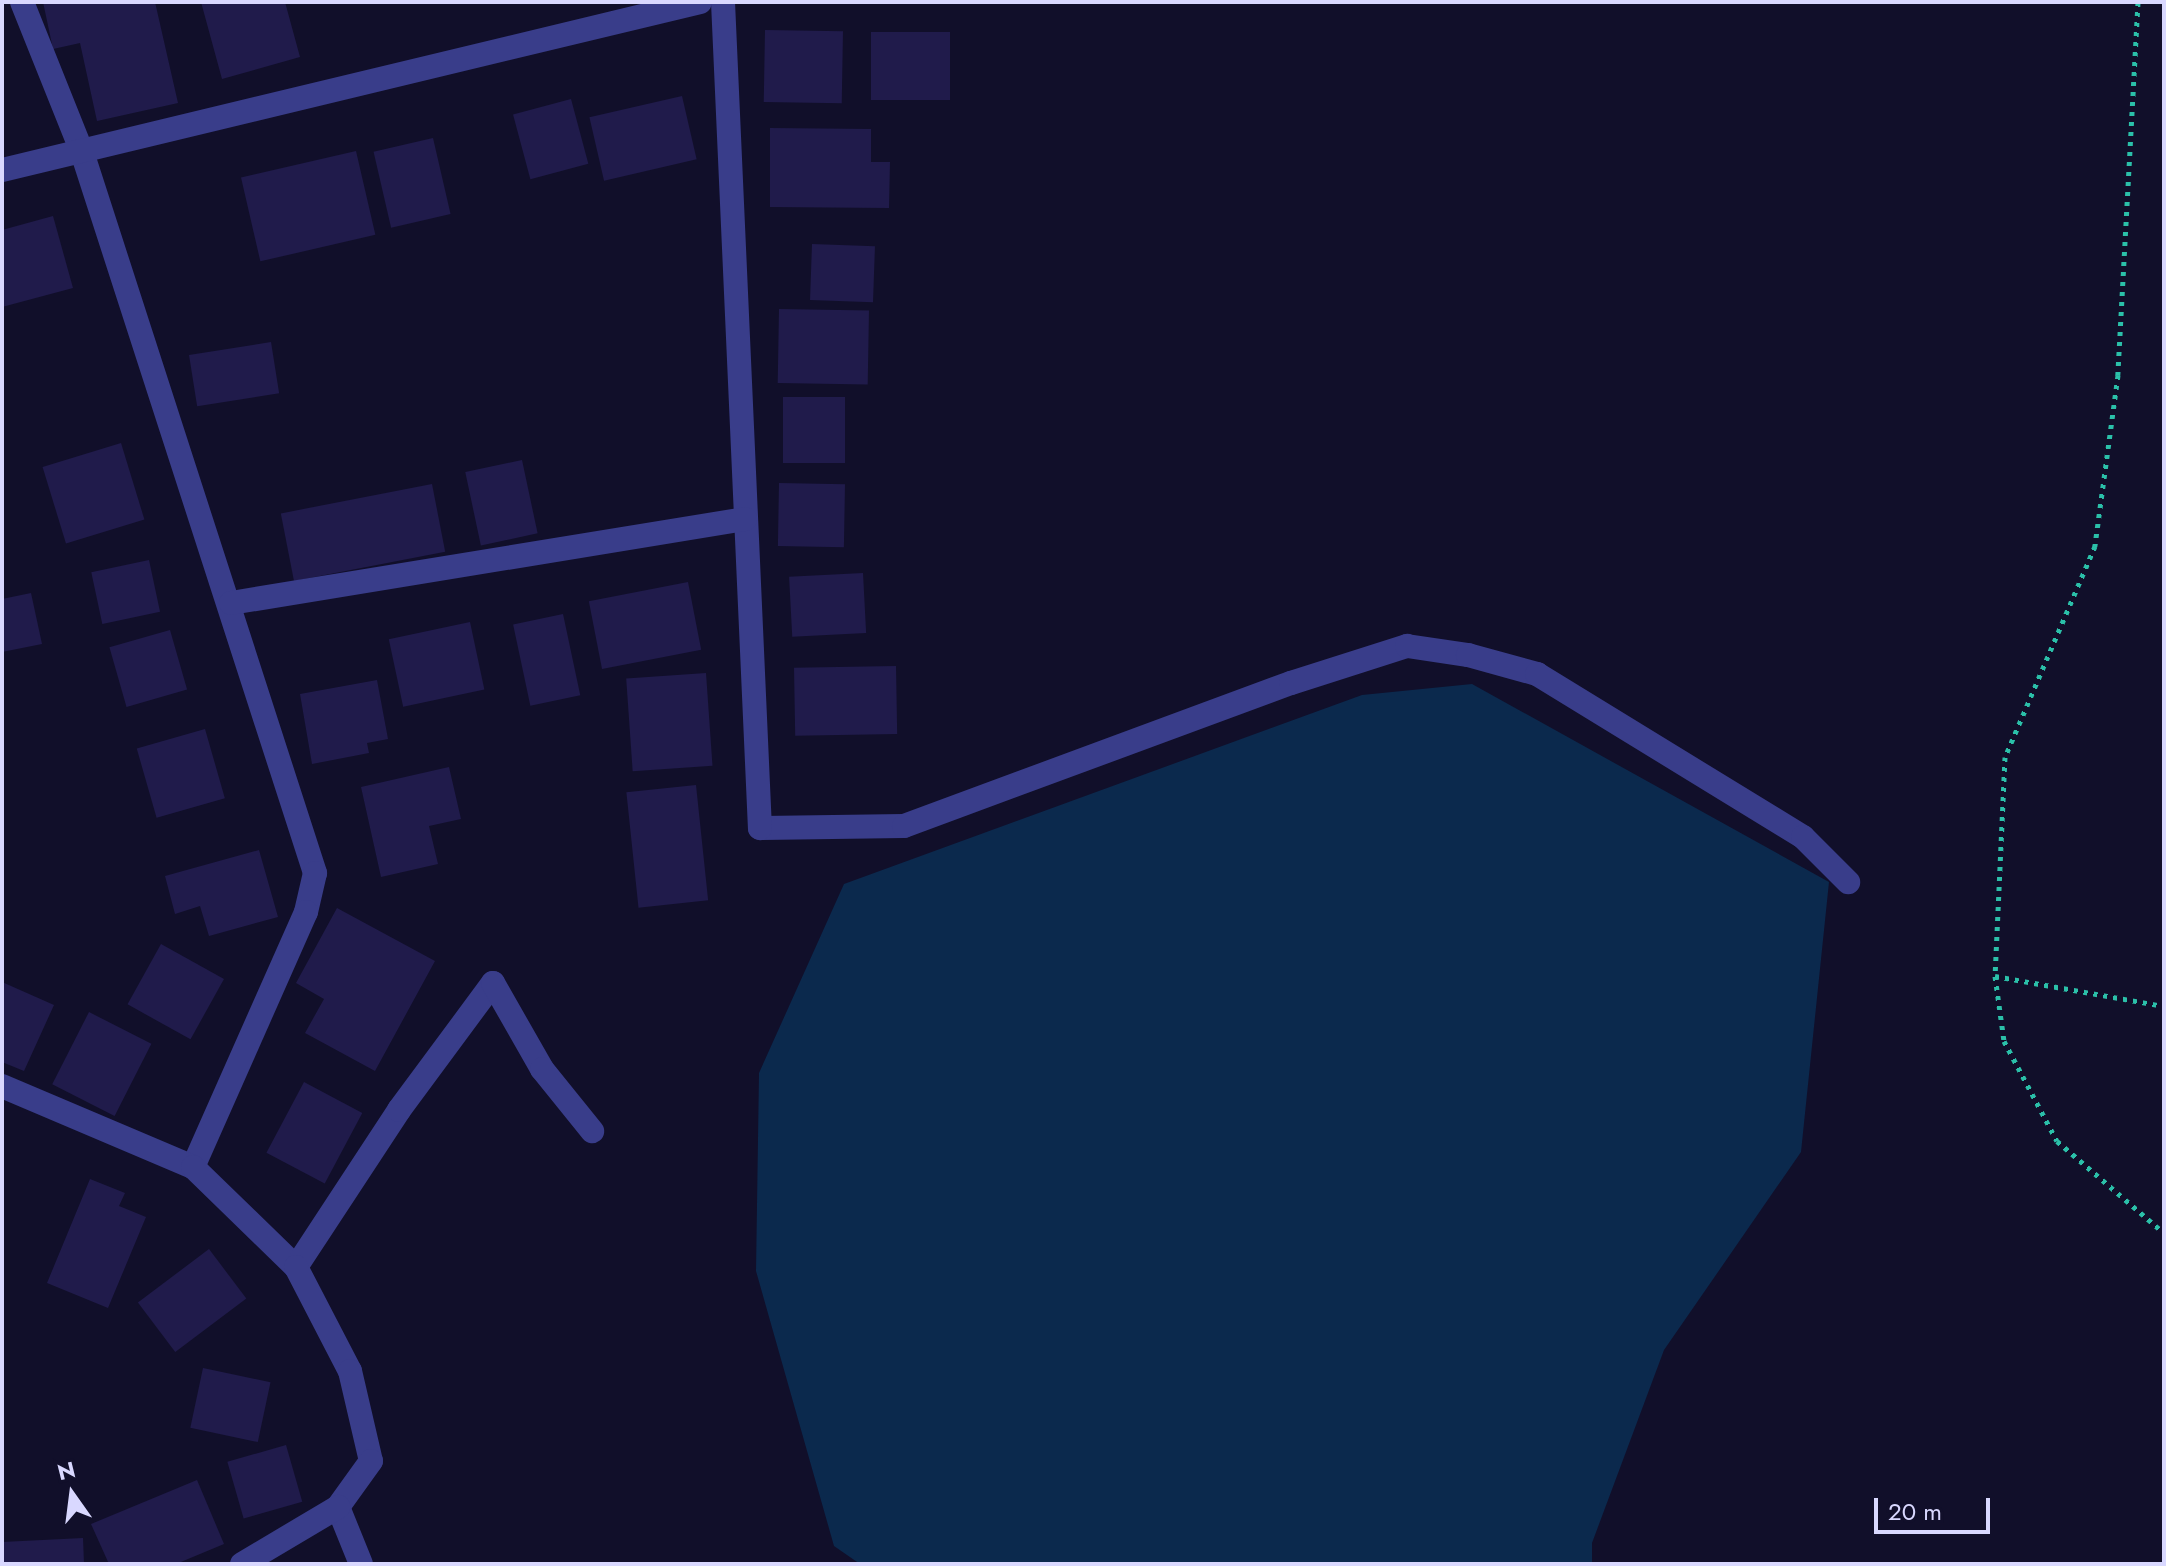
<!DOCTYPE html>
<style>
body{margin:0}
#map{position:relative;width:2166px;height:1566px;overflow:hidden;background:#110f2a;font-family:Jost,sans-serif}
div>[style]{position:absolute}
.water>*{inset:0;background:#0b294d}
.building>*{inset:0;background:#201b4b;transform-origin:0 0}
.path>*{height:5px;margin-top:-2.5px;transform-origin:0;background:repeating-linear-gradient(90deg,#2bc0a9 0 4px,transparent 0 10px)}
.lane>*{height:24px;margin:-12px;padding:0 12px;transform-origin:12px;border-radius:12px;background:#393d8a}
.street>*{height:24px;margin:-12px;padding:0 12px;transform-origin:12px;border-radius:12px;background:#393d8a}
span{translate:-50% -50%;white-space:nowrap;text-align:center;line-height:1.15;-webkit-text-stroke:7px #110f2a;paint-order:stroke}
.frame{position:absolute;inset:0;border:4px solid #d9d8ff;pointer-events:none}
.north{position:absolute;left:32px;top:1454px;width:80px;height:80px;-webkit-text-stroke:6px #110f2a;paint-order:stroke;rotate:346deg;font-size:22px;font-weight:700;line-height:32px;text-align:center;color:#d9d8ff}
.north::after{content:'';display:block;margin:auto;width:28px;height:36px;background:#d9d8ff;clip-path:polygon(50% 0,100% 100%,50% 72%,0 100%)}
.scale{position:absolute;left:1874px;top:1498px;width:116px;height:36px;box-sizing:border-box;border:4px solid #d9d8ff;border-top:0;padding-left:10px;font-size:24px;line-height:28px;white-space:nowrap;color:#d9d8ff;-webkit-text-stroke:6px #110f2a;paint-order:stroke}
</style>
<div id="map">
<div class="water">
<div style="clip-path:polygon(1472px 684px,1829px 882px,1801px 1152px,1664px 1350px,1592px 1543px,1592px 1564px,860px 1564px,834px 1546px,756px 1271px,759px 1073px,844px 884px,1362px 695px)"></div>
</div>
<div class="building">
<div style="clip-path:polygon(43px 2px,155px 2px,178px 103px,97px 121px,80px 43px,53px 49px)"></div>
<div style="clip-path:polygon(201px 2px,285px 2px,300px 57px,222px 79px)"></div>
<div style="left:765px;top:30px;width:78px;height:72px;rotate:1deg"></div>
<div style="left:871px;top:32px;width:79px;height:68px"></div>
<div style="left:682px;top:96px;width:65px;height:95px;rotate:77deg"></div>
<div style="left:571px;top:99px;width:67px;height:60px;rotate:75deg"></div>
<div style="clip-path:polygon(770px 128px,871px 129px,871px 162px,890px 162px,889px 208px,770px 207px)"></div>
<div style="left:433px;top:138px;width:78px;height:61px;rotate:77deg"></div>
<div style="left:356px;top:151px;width:86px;height:118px;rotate:77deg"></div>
<div style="clip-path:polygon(53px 216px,73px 288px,2px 307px,2px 230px)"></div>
<div style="left:812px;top:244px;width:63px;height:56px;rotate:2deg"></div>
<div style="left:779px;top:309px;width:90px;height:74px;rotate:1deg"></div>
<div style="left:271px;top:342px;width:52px;height:83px;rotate:81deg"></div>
<div style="left:783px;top:397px;width:62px;height:66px"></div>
<div style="left:121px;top:443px;width:80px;height:82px;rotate:73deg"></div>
<div style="left:522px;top:460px;width:75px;height:58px;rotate:78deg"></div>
<div style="left:779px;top:483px;width:66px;height:63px;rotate:1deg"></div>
<div style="left:432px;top:484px;width:69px;height:154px;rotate:79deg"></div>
<div style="left:149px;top:560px;width:53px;height:59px;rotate:78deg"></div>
<div style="left:863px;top:573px;width:60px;height:74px;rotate:87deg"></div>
<div style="left:688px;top:582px;width:69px;height:101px;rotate:79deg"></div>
<div style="clip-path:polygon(31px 593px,42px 644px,2px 652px,2px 599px)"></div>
<div style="left:563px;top:614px;width:83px;height:51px;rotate:78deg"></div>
<div style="left:470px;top:622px;width:69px;height:83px;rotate:78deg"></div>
<div style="left:170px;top:630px;width:62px;height:63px;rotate:74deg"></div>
<div style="left:896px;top:666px;width:68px;height:102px;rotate:89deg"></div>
<div style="left:706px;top:673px;width:93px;height:80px;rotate:86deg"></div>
<div style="clip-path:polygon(377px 680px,388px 739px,367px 743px,369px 753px,312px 764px,300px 694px)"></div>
<div style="left:205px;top:729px;width:72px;height:71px;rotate:74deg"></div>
<div style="clip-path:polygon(449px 767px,461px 819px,429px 826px,438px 864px,381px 877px,361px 787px)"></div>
<div style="left:696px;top:785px;width:116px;height:70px;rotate:84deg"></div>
<div style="clip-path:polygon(259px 850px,278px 917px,209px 936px,200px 906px,175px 914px,165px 876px)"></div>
<div style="clip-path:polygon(337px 908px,435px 961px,375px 1071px,305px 1033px,324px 999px,296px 983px)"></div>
<div style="left:161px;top:944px;width:72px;height:69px;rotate:29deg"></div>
<div style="clip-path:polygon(2px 982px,54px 1005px,24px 1071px,2px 1062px)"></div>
<div style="left:89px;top:1012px;width:70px;height:81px;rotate:27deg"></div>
<div style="left:304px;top:1082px;width:66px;height:80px;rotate:28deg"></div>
<div style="clip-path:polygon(90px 1179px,125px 1193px,119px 1206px,146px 1217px,108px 1308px,47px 1283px)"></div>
<div style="left:209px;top:1249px;width:62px;height:89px;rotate:53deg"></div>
<div style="left:203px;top:1368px;width:69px;height:61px;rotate:12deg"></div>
<div style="left:286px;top:1445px;width:59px;height:61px;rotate:74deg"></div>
<div style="clip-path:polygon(197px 1480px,224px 1544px,176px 1564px,109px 1564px,91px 1524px)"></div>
<div style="clip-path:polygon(83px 1538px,84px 1564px,2px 1564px,2px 1542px)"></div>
</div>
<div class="path">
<div style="left:2138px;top:2px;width:374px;rotate:93.1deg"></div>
<div style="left:2118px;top:375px;width:173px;rotate:97.7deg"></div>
<div style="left:2095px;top:546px;width:229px;rotate:113.1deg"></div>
<div style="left:2005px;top:757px;width:219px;rotate:92.6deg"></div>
<div style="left:1995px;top:976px;width:66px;rotate:82.1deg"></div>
<div style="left:2004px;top:1041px;width:113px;rotate:62.1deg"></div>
<div style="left:2057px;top:1141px;width:141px;rotate:40.7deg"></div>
<div style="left:1995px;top:976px;width:172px;rotate:10.1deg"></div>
</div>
<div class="lane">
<div style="left:760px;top:828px;width:144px;rotate:-0.8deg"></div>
<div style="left:904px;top:826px;width:413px;rotate:-20.3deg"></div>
<div style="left:1291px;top:683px;width:122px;rotate:-17.7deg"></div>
<div style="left:1407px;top:646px;width:62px;rotate:8.4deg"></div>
<div style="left:1468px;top:655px;width:72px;rotate:15.4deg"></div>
<div style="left:1537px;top:674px;width:312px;rotate:31.5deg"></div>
<div style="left:1803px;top:837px;width:64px;rotate:45deg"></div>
</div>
<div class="street">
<div style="left:22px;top:2px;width:162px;rotate:68.2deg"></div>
<div style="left:82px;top:152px;width:758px;rotate:72.09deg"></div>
<div style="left:315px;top:873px;width:40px;rotate:103deg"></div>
<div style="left:306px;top:912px;width:279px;rotate:113.9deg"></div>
<div style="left:723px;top:2px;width:827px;rotate:87.44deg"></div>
<div style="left:2px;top:170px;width:718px;rotate:-13.53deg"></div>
<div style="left:231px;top:603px;width:521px;rotate:-9.28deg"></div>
<div style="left:2px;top:1086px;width:207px;rotate:23deg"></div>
<div style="left:193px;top:1167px;width:144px;rotate:44.2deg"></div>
<div style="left:296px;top:1267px;width:188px;rotate:-56.7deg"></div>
<div style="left:399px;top:1110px;width:158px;rotate:-53.5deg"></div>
<div style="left:493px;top:983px;width:99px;rotate:60.3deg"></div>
<div style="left:542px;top:1069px;width:80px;rotate:51.1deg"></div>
<div style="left:296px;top:1267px;width:117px;rotate:62.6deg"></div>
<div style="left:350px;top:1371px;width:92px;rotate:76.9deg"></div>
<div style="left:371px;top:1461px;width:57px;rotate:125.7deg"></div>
<div style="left:338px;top:1507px;width:61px;rotate:68deg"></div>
<div style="left:242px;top:1564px;width:112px;rotate:-30.7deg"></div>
</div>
<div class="frame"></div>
<div class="north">N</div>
<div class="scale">20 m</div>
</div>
